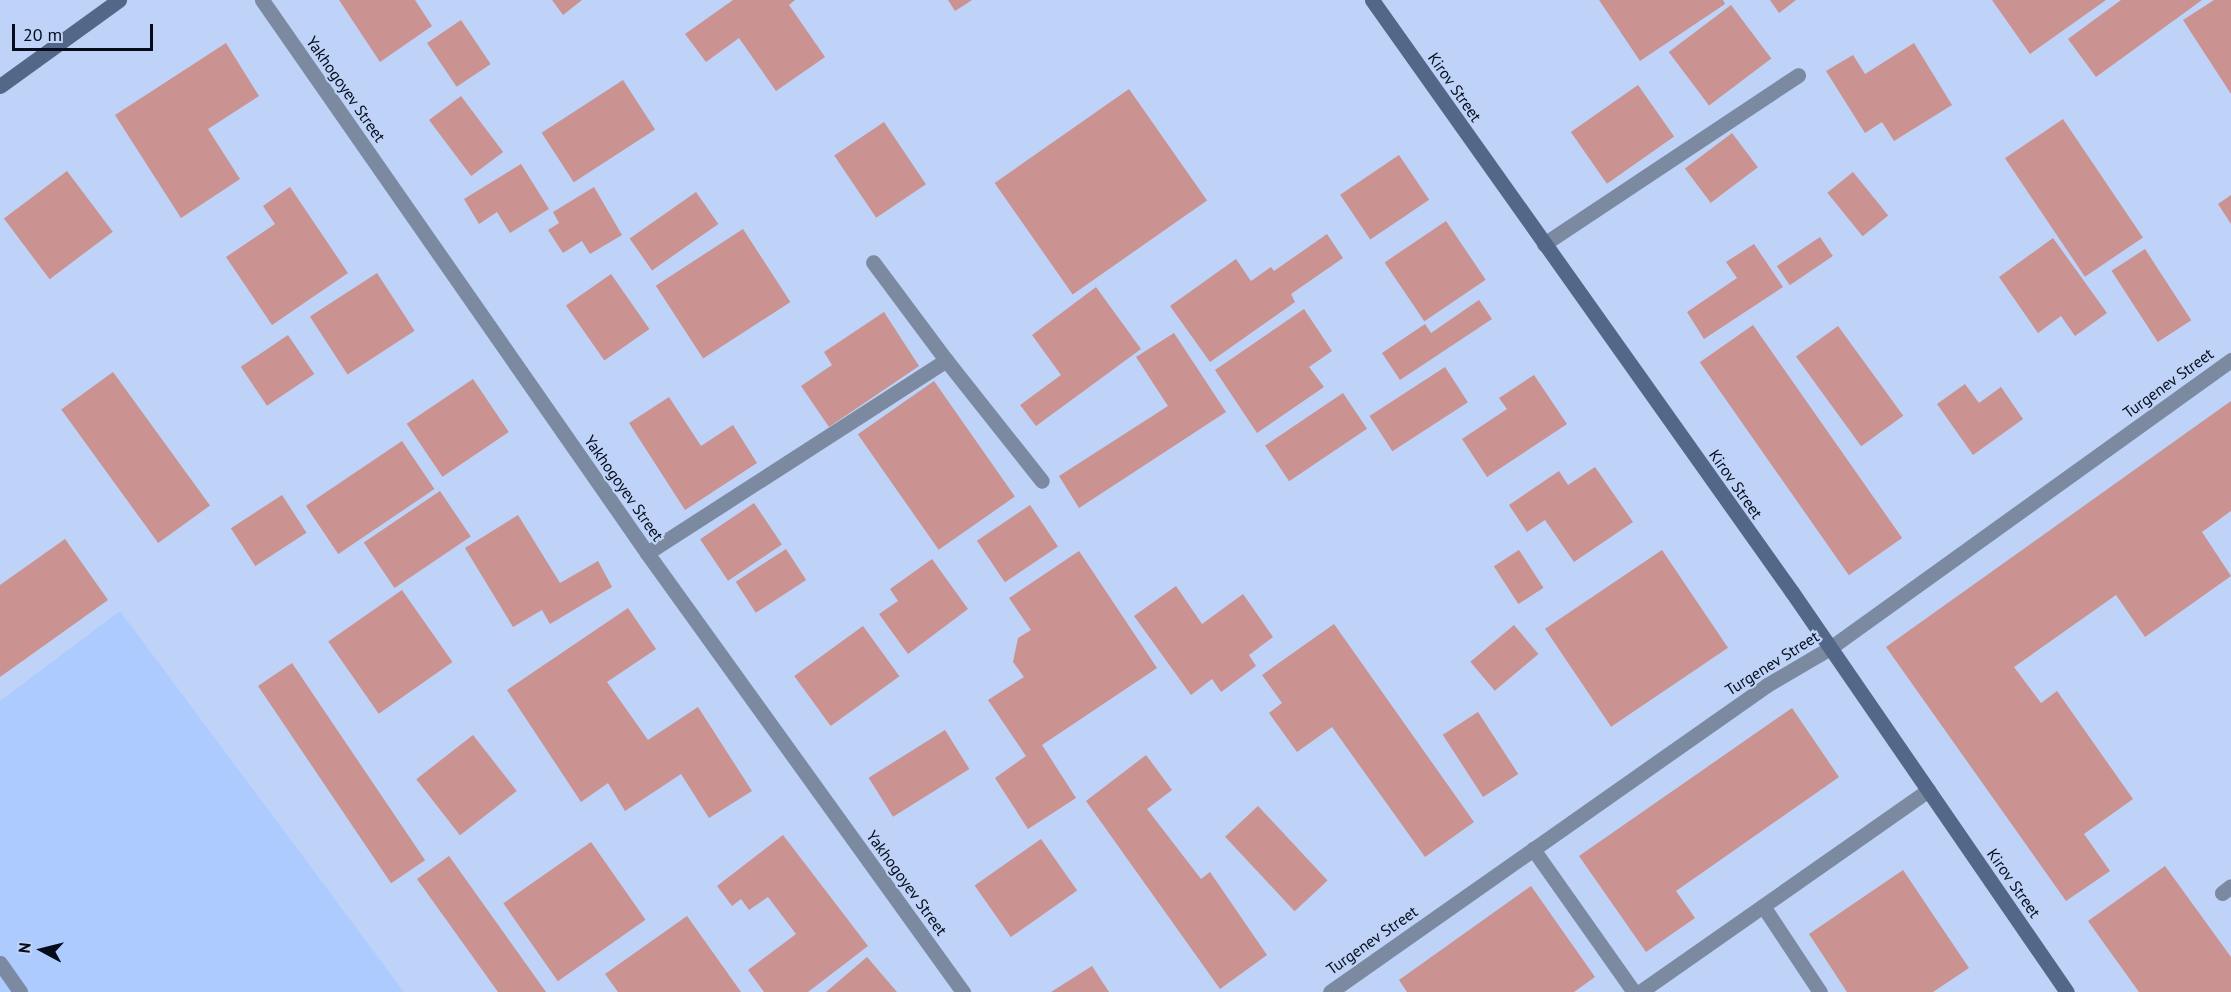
<!DOCTYPE html>
<style>
body{margin:0}
#map{position:relative;width:2231px;height:992px;overflow:hidden;background:#bed3f7;font-family:"PT Sans",sans-serif}
div>[style]{position:absolute}
.built>*{inset:0;background:#adcbfe}
.building>*{inset:0;background:#ca9290;transform-origin:0 0}
.lane>*{height:15px;margin:-7.5px;padding:0 7.5px;transform-origin:7.5px;border-radius:7.5px;background:#7c8aa1}
.street>*{height:15px;margin:-7.5px;padding:0 7.5px;transform-origin:7.5px;border-radius:7.5px;background:#7c8aa1}
.secondary>*{height:15px;margin:-7.5px;padding:0 7.5px;transform-origin:7.5px;border-radius:7.5px;background:#536788}
span{translate:-50% -50%;white-space:nowrap;text-align:center;line-height:1.15;-webkit-text-stroke:4.5px #bed3f7;paint-order:stroke}
.street-label{font-size:16px;color:#050c1b}
.north{position:absolute;left:12px;top:920px;width:60px;height:60px;-webkit-text-stroke:4px #bed3f7;paint-order:stroke;rotate:277deg;font-size:16px;font-weight:700;line-height:24px;text-align:center;color:#050c1b}
.north::after{content:'';display:block;margin:auto;width:21px;height:27px;background:#050c1b;clip-path:polygon(50% 0,100% 100%,50% 72%,0 100%)}
.scale{position:absolute;left:12px;top:24px;width:141px;height:27px;box-sizing:border-box;border:3px solid #050c1b;border-top:0;padding-left:8px;font-size:18px;line-height:21px;white-space:nowrap;color:#050c1b;-webkit-text-stroke:4px #bed3f7;paint-order:stroke}
</style>
<div id="map">
<div class="built">
<div style="clip-path:polygon(120px 611px,404px 992px,0 992px,0 701px)"></div>
</div>
<div class="building">
<div style="clip-path:polygon(339px 0,415px 0,432px 26px,380px 62px)"></div>
<div style="clip-path:polygon(552px 0,582px 0,563px 15px)"></div>
<div style="clip-path:polygon(733px 0,795px 0,789px 5px,825px 57px,776px 91px,739px 38px,706px 62px,685px 34px)"></div>
<div style="clip-path:polygon(948px 0,972px 0,955px 11px)"></div>
<div style="clip-path:polygon(1599px 0,1723px 0,1725px 4px,1640px 61px)"></div>
<div style="clip-path:polygon(1770px 0,1796px 0,1779px 13px)"></div>
<div style="clip-path:polygon(1992px 0,2106px 0,2030px 54px)"></div>
<div style="clip-path:polygon(2121px 0,2202px 0,2096px 77px,2068px 39px)"></div>
<div style="clip-path:polygon(2214px 0,2231px 0,2231px 94px,2183px 20px)"></div>
<div style="left:1731px;top:5px;width:67px;height:78px;rotate:53deg"></div>
<div style="left:461px;top:20px;width:53px;height:41px;rotate:56deg"></div>
<div style="clip-path:polygon(226px 43px,259px 96px,208px 129px,240px 179px,181px 218px,115px 115px)"></div>
<div style="clip-path:polygon(1914px 43px,1952px 105px,1894px 141px,1882px 122px,1865px 133px,1826px 71px,1853px 55px,1865px 74px)"></div>
<div style="left:623px;top:80px;width:59px;height:97px;rotate:57deg"></div>
<div style="left:1638px;top:85px;width:63px;height:82px;rotate:55deg"></div>
<div style="left:1129px;top:89px;width:136px;height:164px;rotate:55deg"></div>
<div style="left:461px;top:96px;width:70px;height:40px;rotate:53deg"></div>
<div style="left:2063px;top:119px;width:143px;height:70px;rotate:56deg"></div>
<div style="left:884px;top:122px;width:75px;height:60px;rotate:56deg"></div>
<div style="left:1732px;top:133px;width:43px;height:59px;rotate:53deg"></div>
<div style="left:1399px;top:155px;width:54px;height:71px;rotate:56deg"></div>
<div style="clip-path:polygon(521px 164px,549px 209px,510px 233px,497px 212px,479px 224px,464px 199px)"></div>
<div style="left:67px;top:171px;width:76px;height:79px;rotate:53deg"></div>
<div style="left:1853px;top:172px;width:56px;height:33px;rotate:51deg"></div>
<div style="clip-path:polygon(290px 187px,348px 273px,272px 325px,226px 257px,275px 224px,263px 206px)"></div>
<div style="clip-path:polygon(594px 187px,622px 235px,590px 254px,582px 241px,563px 253px,548px 230px,559px 223px,553px 212px)"></div>
<div style="left:696px;top:192px;width:39px;height:81px;rotate:55deg"></div>
<div style="clip-path:polygon(2231px 195px,2231px 224px,2218px 204px)"></div>
<div style="left:1446px;top:221px;width:71px;height:74px;rotate:56deg"></div>
<div style="left:743px;top:229px;width:87px;height:104px;rotate:57deg"></div>
<div style="clip-path:polygon(1327px 234px,1343px 258px,1291px 294px,1295px 302px,1210px 362px,1170px 306px,1236px 259px,1251px 281px,1271px 267px,1274px 271px)"></div>
<div style="left:1820px;top:237px;width:23px;height:52px;rotate:56deg"></div>
<div style="clip-path:polygon(2053px 238px,2107px 313px,2075px 336px,2061px 316px,2038px 333px,1999px 277px)"></div>
<div style="clip-path:polygon(1754px 244px,1783px 287px,1704px 339px,1687px 312px,1737px 278px,1726px 262px)"></div>
<div style="left:2145px;top:249px;width:85px;height:40px;rotate:57deg"></div>
<div style="left:377px;top:273px;width:69px;height:80px;rotate:57deg"></div>
<div style="left:611px;top:274px;width:67px;height:55px;rotate:55deg"></div>
<div style="clip-path:polygon(1096px 287px,1141px 349px,1036px 426px,1020px 405px,1061px 375px,1032px 335px)"></div>
<div style="clip-path:polygon(1479px 300px,1492px 319px,1400px 380px,1382px 353px,1425px 324px,1431px 333px)"></div>
<div style="clip-path:polygon(1304px 309px,1332px 351px,1309px 367px,1324px 387px,1257px 433px,1215px 370px)"></div>
<div style="clip-path:polygon(884px 312px,919px 366px,829px 427px,801px 386px,832px 365px,824px 352px)"></div>
<div style="left:1753px;top:325px;width:260px;height:65px;rotate:55deg"></div>
<div style="left:1838px;top:326px;width:111px;height:52px;rotate:54deg"></div>
<div style="clip-path:polygon(1174px 333px,1226px 412px,1079px 508px,1059px 476px,1168px 406px,1136px 357px)"></div>
<div style="left:288px;top:335px;width:47px;height:57px;rotate:56deg"></div>
<div style="left:1445px;top:367px;width:42px;height:90px;rotate:57deg"></div>
<div style="left:113px;top:372px;width:165px;height:64px;rotate:54deg"></div>
<div style="clip-path:polygon(1534px 375px,1567px 424px,1487px 477px,1462px 439px,1507px 409px,1499px 398px)"></div>
<div style="left:473px;top:379px;width:64px;height:80px;rotate:56deg"></div>
<div style="left:934px;top:381px;width:141px;height:93px;rotate:55deg"></div>
<div style="clip-path:polygon(1965px 384px,1979px 403px,2001px 387px,2023px 419px,1973px 455px,1937px 404px)"></div>
<div style="left:1343px;top:393px;width:43px;height:94px;rotate:56deg"></div>
<div style="clip-path:polygon(669px 397px,701px 446px,733px 425px,757px 463px,685px 510px,629px 423px)"></div>
<div style="clip-path:polygon(2231px 401px,2231px 511px,2202px 532px,2231px 576px,2145px 637px,2116px 595px,2014px 667px,2041px 703px,2057px 691px,2133px 799px,2084px 834px,2110px 871px,2066px 901px,1886px 647px)"></div>
<div style="left:402px;top:441px;width:58px;height:116px;rotate:56deg"></div>
<div style="clip-path:polygon(1595px 467px,1633px 522px,1574px 562px,1545px 520px,1527px 532px,1509px 505px,1559px 471px,1568px 485px)"></div>
<div style="left:440px;top:491px;width:55px;height:92px;rotate:56deg"></div>
<div style="left:282px;top:495px;width:45px;height:61px;rotate:57deg"></div>
<div style="left:754px;top:503px;width:50px;height:65px;rotate:56deg"></div>
<div style="left:1030px;top:505px;width:50px;height:64px;rotate:56deg"></div>
<div style="clip-path:polygon(518px 515px,560px 583px,598px 561px,612px 587px,550px 624px,542px 610px,513px 627px,465px 548px)"></div>
<div style="clip-path:polygon(65px 539px,108px 600px,0 677px,0 585px)"></div>
<div style="left:786px;top:549px;width:37px;height:60px;rotate:57deg"></div>
<div style="left:1519px;top:550px;width:45px;height:30px;rotate:57deg"></div>
<div style="left:1662px;top:550px;width:118px;height:141px;rotate:56deg"></div>
<div style="clip-path:polygon(1079px 551px,1157px 668px,1042px 745px,1076px 798px,1028px 829px,995px 778px,1026px 756px,988px 700px,1024px 677px,1013px 662px,1018px 638px,1031px 630px,1009px 598px)"></div>
<div style="clip-path:polygon(932px 559px,968px 609px,908px 654px,879px 614px,898px 601px,890px 589px)"></div>
<div style="clip-path:polygon(1176px 586px,1202px 624px,1243px 594px,1273px 637px,1249px 655px,1256px 666px,1221px 692px,1212px 679px,1191px 695px,1134px 616px)"></div>
<div style="left:402px;top:590px;width:88px;height:90px;rotate:55deg"></div>
<div style="clip-path:polygon(628px 608px,656px 649px,607px 682px,648px 740px,698px 707px,752px 791px,709px 818px,681px 774px,625px 811px,608px 783px,581px 802px,507px 690px)"></div>
<div style="clip-path:polygon(1334px 624px,1474px 822px,1425px 857px,1332px 727px,1297px 752px,1269px 713px,1282px 703px,1262px 675px)"></div>
<div style="left:1514px;top:625px;width:38px;height:57px;rotate:50deg"></div>
<div style="left:863px;top:626px;width:62px;height:85px;rotate:54deg"></div>
<div style="left:292px;top:663px;width:238px;height:41px;rotate:56deg"></div>
<div style="clip-path:polygon(1792px 708px,1839px 777px,1676px 891px,1695px 918px,1646px 952px,1579px 856px)"></div>
<div style="left:1478px;top:712px;width:74px;height:42px;rotate:57deg"></div>
<div style="left:945px;top:730px;width:46px;height:90px;rotate:58deg"></div>
<div style="left:473px;top:735px;width:71px;height:72px;rotate:52deg"></div>
<div style="clip-path:polygon(1146px 755px,1172px 790px,1147px 809px,1201px 879px,1210px 872px,1267px 955px,1220px 989px,1086px 801px)"></div>
<div style="left:1258px;top:806px;width:102px;height:45px;rotate:47deg"></div>
<div style="clip-path:polygon(783px 835px,868px 946px,808px 992px,764px 992px,748px 970px,796px 934px,768px 897px,749px 910px,741px 899px,732px 906px,717px 886px)"></div>
<div style="left:1041px;top:839px;width:63px;height:81px;rotate:55deg"></div>
<div style="left:591px;top:842px;width:95px;height:107px;rotate:55deg"></div>
<div style="clip-path:polygon(449px 856px,546px 992px,498px 992px,417px 879px)"></div>
<div style="clip-path:polygon(2165px 866px,2231px 957px,2231px 992px,2139px 992px,2088px 921px)"></div>
<div style="clip-path:polygon(1903px 870px,1969px 968px,1933px 992px,1847px 992px,1809px 934px)"></div>
<div style="clip-path:polygon(1531px 886px,1595px 977px,1574px 992px,1407px 992px,1399px 980px)"></div>
<div style="clip-path:polygon(687px 916px,741px 992px,618px 992px,605px 974px)"></div>
<div style="clip-path:polygon(867px 957px,897px 992px,826px 992px)"></div>
<div style="clip-path:polygon(1092px 966px,1109px 992px,1051px 992px)"></div>
</div>
<div class="lane">
<div style="left:1544px;top:244px;width:305px;rotate:-33.6deg"></div>
<div style="left:946px;top:360px;width:154px;rotate:51.6deg"></div>
<div style="left:647px;top:553px;width:356px;rotate:-32.8deg"></div>
<div style="left:946px;top:360px;width:122px;rotate:-126.7deg"></div>
<div style="left:1533px;top:849px;width:175px;rotate:54.8deg"></div>
<div style="left:2222px;top:893px;width:11px;rotate:-38deg"></div>
<div style="left:1763px;top:906px;width:103px;rotate:56.5deg"></div>
<div style="left:0;top:963px;width:35px;rotate:55deg"></div>
<div style="left:1640px;top:992px;width:352px;rotate:-35deg"></div>
</div>
<div class="street">
<div style="left:262px;top:0;width:674px;rotate:55.15deg"></div>
<div style="left:647px;top:553px;width:541px;rotate:54.25deg"></div>
<div style="left:1330px;top:992px;width:534px;rotate:-35.09deg"></div>
<div style="left:1767px;top:685px;width:73px;rotate:-30.4deg"></div>
<div style="left:1830px;top:648px;width:494px;rotate:-35.7deg"></div>
</div>
<div class="secondary">
<div style="left:1372px;top:0;width:726px;rotate:54.65deg"></div>
<div style="left:1792px;top:592px;width:485px;rotate:55.5deg"></div>
<div style="left:0;top:86px;width:147px;rotate:-35.9deg"></div>
</div>
<div class="street-label">
<span style="left:1455px;top:87px;rotate:55deg">Kirov Street</span>
<span style="left:346px;top:89px;rotate:55deg">Yakhogoyev Street</span>
<span style="left:2168px;top:383px;rotate:-36deg">Turgenev Street</span>
<span style="left:1736px;top:484px;rotate:55deg">Kirov Street</span>
<span style="left:624px;top:488px;rotate:55deg">Yakhogoyev Street</span>
<span style="left:1772px;top:663px;rotate:-32deg">Turgenev Street</span>
<span style="left:907px;top:883px;rotate:54deg">Yakhogoyev Street</span>
<span style="left:2014px;top:883px;rotate:55deg">Kirov Street</span>
<span style="left:1372px;top:940px;rotate:-35deg">Turgenev Street</span>
</div>
<div class="north">N</div>
<div class="scale">20 m</div>
</div>
